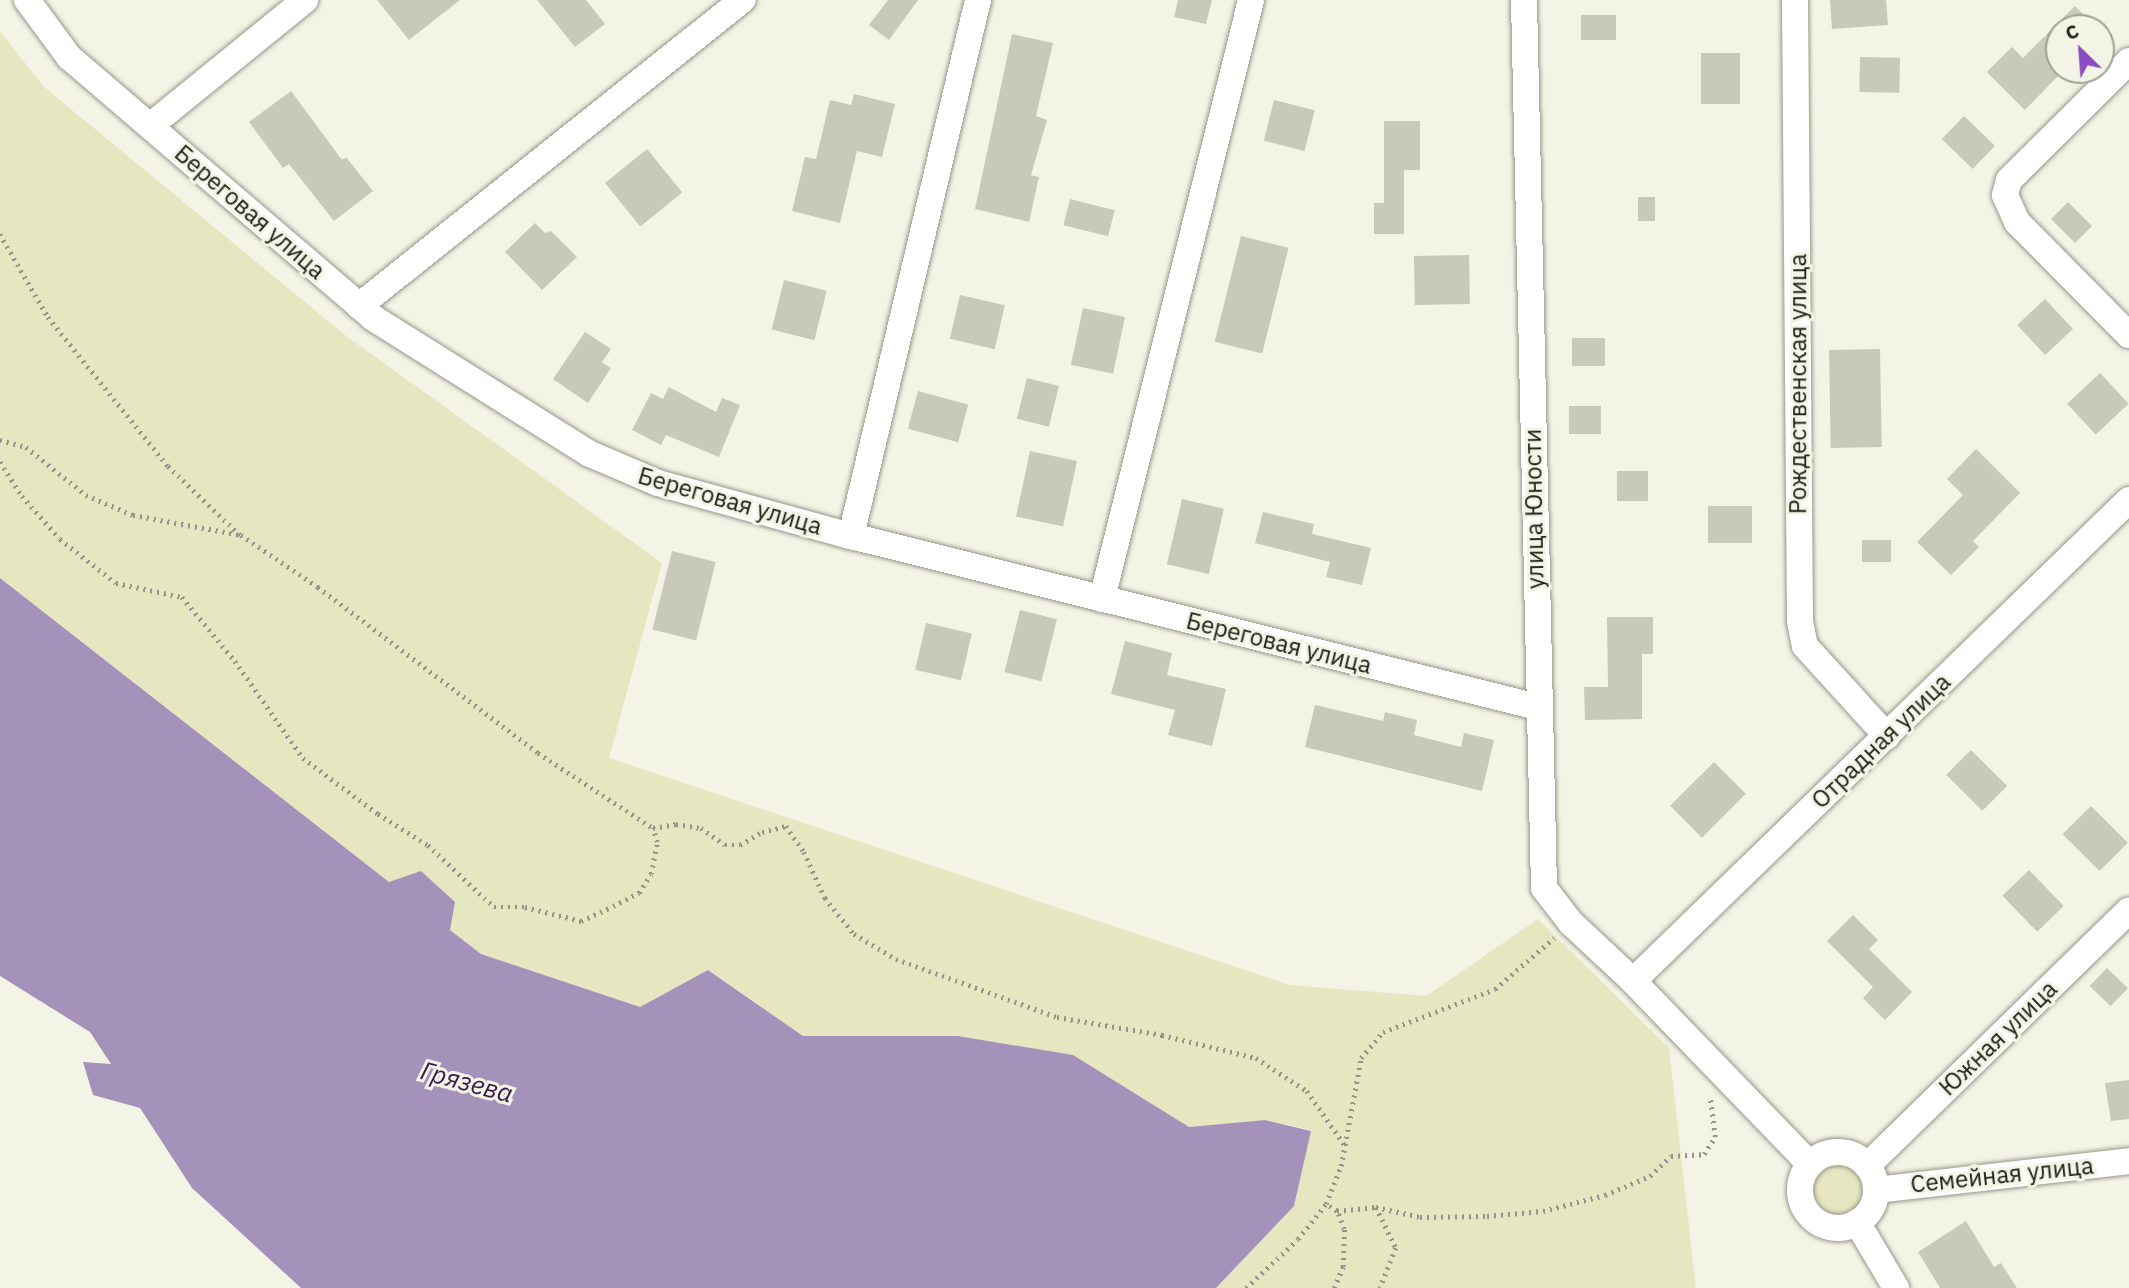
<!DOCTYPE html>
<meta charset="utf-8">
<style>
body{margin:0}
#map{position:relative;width:2129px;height:1288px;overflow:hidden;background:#f4f4e6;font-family:"IBM Plex Sans",sans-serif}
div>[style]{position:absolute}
.green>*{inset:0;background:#e6e7c1}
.round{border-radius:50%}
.water>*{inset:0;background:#a592ba}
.building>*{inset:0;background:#c8c8bb;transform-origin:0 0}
.path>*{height:4.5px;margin-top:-2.25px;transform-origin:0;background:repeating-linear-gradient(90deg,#94948a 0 2px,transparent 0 7px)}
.roads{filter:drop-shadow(0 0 2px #96978a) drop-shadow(0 0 2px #96978a)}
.minor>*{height:26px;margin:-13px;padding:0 13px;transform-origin:13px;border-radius:13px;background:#fff}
.minor>.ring{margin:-13px;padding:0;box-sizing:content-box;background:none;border:26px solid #fff;border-radius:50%}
span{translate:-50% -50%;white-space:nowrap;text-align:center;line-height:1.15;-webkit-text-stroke:6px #f4f4e6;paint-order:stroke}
.street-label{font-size:24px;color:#20201b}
.water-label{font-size:26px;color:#361b4d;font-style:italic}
.north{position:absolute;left:2045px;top:14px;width:70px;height:70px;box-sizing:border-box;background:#f4f4e6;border:2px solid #9f9f95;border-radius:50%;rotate:335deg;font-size:19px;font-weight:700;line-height:28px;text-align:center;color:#20201b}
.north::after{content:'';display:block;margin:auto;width:24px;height:32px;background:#8b4bc1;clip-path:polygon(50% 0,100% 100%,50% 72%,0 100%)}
</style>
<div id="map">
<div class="green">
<div style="clip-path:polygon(0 31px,44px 87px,345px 335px,662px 563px,609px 758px,1290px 985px,1426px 996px,1538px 919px,1669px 1048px,1696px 1288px,1216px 1288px,1294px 1206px,1311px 1130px,1265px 1120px,1189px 1127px,1072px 1055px,958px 1036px,803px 1036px,709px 970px,640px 1007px,481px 954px,0 578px)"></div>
<div class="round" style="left:1813px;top:1164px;width:50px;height:50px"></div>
</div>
<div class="water">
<div style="clip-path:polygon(0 578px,389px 882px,421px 871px,455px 902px,450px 930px,481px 954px,640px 1007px,708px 970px,803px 1036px,958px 1036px,1073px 1055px,1189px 1127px,1265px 1120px,1311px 1131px,1294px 1206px,1216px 1288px,301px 1288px,192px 1188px,140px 1108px,93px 1095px,83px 1062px,111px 1064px,90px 1032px,0 976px)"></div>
</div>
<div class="building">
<div style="clip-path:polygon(377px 0,460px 0,409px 40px)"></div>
<div style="clip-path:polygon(537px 0,586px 0,605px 24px,575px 47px)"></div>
<div style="clip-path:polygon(888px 0,918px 0,889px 40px,869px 25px)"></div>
<div style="clip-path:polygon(1178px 0,1212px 0,1206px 24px,1174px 17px)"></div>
<div style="clip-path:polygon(1830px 0,1886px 0,1888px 25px,1832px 29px)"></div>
<div style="clip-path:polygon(2075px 6px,2097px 28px,2059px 28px,2059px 75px,2025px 110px,1987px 72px,2012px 47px,2023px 58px)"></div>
<div style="left:1581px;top:15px;width:35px;height:25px"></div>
<div style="clip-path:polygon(1012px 34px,1053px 43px,1036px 116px,1047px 120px,1031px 175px,1039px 177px,1029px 222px,975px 209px)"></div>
<div style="left:1701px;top:53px;width:39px;height:51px"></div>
<div style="left:1860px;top:57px;width:40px;height:35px;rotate:1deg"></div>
<div style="clip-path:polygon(291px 91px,342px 160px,346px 157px,373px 191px,334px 221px,289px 164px,283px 168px,249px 122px)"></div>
<div style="clip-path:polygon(854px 94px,895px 104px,882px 157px,857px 151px,840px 223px,792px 211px,805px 157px,816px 159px,830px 100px,851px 105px)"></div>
<div style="left:1274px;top:100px;width:42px;height:42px;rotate:14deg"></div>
<div style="left:1964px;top:116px;width:43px;height:32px;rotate:44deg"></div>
<div style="clip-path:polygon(1384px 121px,1420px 121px,1420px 170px,1404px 170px,1404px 234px,1374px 234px,1374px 203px,1384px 203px)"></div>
<div style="left:647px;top:149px;width:56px;height:54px;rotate:51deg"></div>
<div style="left:1638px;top:197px;width:17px;height:24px"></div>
<div style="left:1070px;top:199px;width:46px;height:27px;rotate:14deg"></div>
<div style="left:2068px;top:202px;width:34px;height:24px;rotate:45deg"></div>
<div style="clip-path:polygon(535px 223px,545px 233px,551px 231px,577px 257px,542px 290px,505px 252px)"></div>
<div style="left:1241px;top:236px;width:49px;height:109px;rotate:14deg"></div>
<div style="left:1469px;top:255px;width:49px;height:55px;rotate:89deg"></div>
<div style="left:784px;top:280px;width:44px;height:51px;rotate:14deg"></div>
<div style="left:960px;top:295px;width:46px;height:45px;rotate:13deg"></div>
<div style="left:2045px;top:299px;width:41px;height:38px;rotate:47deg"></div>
<div style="left:1083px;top:308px;width:43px;height:58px;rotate:12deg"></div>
<div style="clip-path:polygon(585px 332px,611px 349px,602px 362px,611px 368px,588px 403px,553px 379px)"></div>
<div style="left:1572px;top:338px;width:33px;height:28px"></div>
<div style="left:1880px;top:349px;width:98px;height:51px;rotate:89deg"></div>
<div style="left:2100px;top:373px;width:42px;height:45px;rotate:47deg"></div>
<div style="left:1027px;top:378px;width:33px;height:42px;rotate:14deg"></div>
<div style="clip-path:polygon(669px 387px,716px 412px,722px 398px,740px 405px,719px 457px,666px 435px,661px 445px,632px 430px,651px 393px,663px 399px)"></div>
<div style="left:918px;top:391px;width:52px;height:39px;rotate:15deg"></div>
<div style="left:1569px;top:406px;width:32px;height:28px"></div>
<div style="clip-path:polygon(1976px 449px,2020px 493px,1973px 541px,1979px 547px,1951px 575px,1917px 542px,1963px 495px,1947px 479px)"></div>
<div style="left:1030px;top:451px;width:48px;height:67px;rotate:12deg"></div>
<div style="left:1617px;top:471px;width:31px;height:30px"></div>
<div style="left:1182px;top:499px;width:43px;height:67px;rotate:13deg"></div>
<div style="left:1708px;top:506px;width:44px;height:37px"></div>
<div style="clip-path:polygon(1263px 512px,1314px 524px,1312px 534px,1371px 548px,1362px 585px,1326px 577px,1330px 562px,1255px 543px)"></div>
<div style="left:1862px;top:540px;width:29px;height:22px"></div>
<div style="left:672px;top:551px;width:45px;height:81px;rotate:14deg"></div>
<div style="left:1020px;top:610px;width:38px;height:64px;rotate:14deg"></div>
<div style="clip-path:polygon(1607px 617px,1653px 617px,1653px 654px,1642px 654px,1642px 719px,1585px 720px,1584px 687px,1608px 687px)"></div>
<div style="left:926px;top:623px;width:47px;height:48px;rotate:13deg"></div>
<div style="clip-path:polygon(1125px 641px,1172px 653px,1167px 675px,1226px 689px,1212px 746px,1168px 735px,1175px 710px,1111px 694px)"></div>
<div style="clip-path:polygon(1315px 705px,1383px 721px,1385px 712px,1417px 720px,1414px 735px,1461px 747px,1464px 733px,1494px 740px,1482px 791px,1305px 747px)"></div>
<div style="left:1971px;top:750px;width:51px;height:35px;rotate:45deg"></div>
<div style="left:1714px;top:762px;width:45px;height:62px;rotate:45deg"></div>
<div style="left:2091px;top:806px;width:52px;height:40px;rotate:45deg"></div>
<div style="left:2029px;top:870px;width:50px;height:37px;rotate:46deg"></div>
<div style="clip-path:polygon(1853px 915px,1878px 940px,1869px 949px,1912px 992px,1885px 1020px,1863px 998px,1873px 987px,1827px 941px)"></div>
<div style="left:2107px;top:968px;width:29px;height:25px;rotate:44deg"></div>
<div style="clip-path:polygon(2129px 1080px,2129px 1119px,2111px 1121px,2105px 1083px)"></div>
<div style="clip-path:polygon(1966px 1221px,1994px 1267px,2001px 1263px,2017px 1288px,1940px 1288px,1918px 1252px)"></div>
</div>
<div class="path">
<div style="left:0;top:234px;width:96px;rotate:60deg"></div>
<div style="left:48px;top:317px;width:191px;rotate:51.2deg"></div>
<div style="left:168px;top:466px;width:100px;rotate:43.8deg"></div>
<div style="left:0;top:440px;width:27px;rotate:15deg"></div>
<div style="left:26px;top:447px;width:77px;rotate:38.7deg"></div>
<div style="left:86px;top:495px;width:51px;rotate:23.1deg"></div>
<div style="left:133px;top:515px;width:110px;rotate:10.5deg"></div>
<div style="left:241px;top:535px;width:93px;rotate:34deg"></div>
<div style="left:318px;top:587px;width:276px;rotate:37deg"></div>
<div style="left:538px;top:753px;width:137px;rotate:33.1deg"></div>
<div style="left:653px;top:828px;width:23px;rotate:-10deg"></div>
<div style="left:676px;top:824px;width:25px;rotate:9deg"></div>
<div style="left:701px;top:828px;width:29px;rotate:35deg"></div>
<div style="left:725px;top:845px;width:15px"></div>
<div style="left:740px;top:845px;width:26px;rotate:-31deg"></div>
<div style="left:762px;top:832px;width:25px;rotate:-14deg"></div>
<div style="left:786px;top:826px;width:32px;rotate:55deg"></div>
<div style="left:804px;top:852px;width:51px;rotate:65.5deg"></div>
<div style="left:825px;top:898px;width:46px;rotate:51.1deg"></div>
<div style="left:854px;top:934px;width:49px;rotate:30.8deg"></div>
<div style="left:896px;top:959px;width:171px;rotate:19.8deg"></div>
<div style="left:1057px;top:1017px;width:107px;rotate:9.7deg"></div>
<div style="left:1162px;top:1035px;width:97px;rotate:13.7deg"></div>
<div style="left:1256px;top:1058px;width:61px;rotate:32.9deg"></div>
<div style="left:1307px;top:1091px;width:65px;rotate:55.1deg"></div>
<div style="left:0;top:462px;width:40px;rotate:57.1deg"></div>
<div style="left:22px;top:496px;width:57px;rotate:48.5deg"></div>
<div style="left:60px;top:539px;width:71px;rotate:38.2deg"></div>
<div style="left:116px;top:583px;width:67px;rotate:12deg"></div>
<div style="left:182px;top:597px;width:83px;rotate:50.4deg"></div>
<div style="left:235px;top:661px;width:118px;rotate:55deg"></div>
<div style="left:303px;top:758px;width:94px;rotate:36.7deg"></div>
<div style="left:378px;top:814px;width:59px;rotate:31.8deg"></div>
<div style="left:428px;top:845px;width:91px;rotate:43.2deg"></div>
<div style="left:494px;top:907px;width:31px"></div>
<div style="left:525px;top:907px;width:58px;rotate:14deg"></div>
<div style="left:581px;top:921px;width:35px;rotate:-25deg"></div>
<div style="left:613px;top:906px;width:29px;rotate:-27deg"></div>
<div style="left:639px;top:893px;width:22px;rotate:-58deg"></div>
<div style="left:651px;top:874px;width:33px;rotate:-79deg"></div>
<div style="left:657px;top:842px;width:15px;rotate:-106deg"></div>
<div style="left:1376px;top:1207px;width:46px;rotate:64deg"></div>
<div style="left:1396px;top:1248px;width:43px;rotate:111.8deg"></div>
<div style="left:1337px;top:1211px;width:39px;rotate:-6deg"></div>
<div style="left:1376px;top:1207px;width:45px;rotate:12.8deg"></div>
<div style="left:1420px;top:1217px;width:67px;rotate:-0.9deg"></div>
<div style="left:1487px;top:1216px;width:56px;rotate:-5.1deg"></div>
<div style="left:1543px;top:1211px;width:64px;rotate:-14.5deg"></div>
<div style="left:1605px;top:1195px;width:49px;rotate:-22.9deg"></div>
<div style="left:1650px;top:1176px;width:29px;rotate:-44deg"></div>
<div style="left:1671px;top:1156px;width:33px;rotate:-3deg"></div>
<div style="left:1704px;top:1154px;width:20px;rotate:-57deg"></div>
<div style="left:1715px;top:1137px;width:41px;rotate:-97deg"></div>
<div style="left:1246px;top:1288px;width:71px;rotate:-43.3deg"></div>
<div style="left:1298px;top:1239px;width:45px;rotate:-51.3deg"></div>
<div style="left:1334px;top:1288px;width:23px;rotate:-67deg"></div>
<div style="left:1343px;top:1267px;width:38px;rotate:-88deg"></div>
<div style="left:1344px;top:1229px;width:19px;rotate:-111deg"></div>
<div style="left:1337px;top:1211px;width:13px;rotate:-148deg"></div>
<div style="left:1326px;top:1204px;width:41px;rotate:-68.5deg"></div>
<div style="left:1341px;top:1166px;width:110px;rotate:-79.5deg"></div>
<div style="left:1361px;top:1058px;width:34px;rotate:-50deg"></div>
<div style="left:1383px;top:1032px;width:120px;rotate:-21deg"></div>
<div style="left:1495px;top:989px;width:78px;rotate:-40.8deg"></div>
</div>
<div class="roads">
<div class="minor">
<div style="left:27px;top:0;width:71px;rotate:53.6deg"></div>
<div style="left:69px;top:57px;width:401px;rotate:40.6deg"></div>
<div style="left:373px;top:318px;width:254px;rotate:32.1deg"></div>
<div style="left:588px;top:453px;width:76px;rotate:23.2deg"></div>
<div style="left:658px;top:483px;width:200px;rotate:15.4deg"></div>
<div style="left:851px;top:536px;width:708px;rotate:13.98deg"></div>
<div style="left:1524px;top:0;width:888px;rotate:88.71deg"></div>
<div style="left:1544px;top:888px;width:44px;rotate:52.4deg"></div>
<div style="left:1571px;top:923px;width:85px;rotate:43.1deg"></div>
<div style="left:1633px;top:981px;width:255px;rotate:46deg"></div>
<div style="left:1795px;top:0;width:621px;rotate:89.54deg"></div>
<div style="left:1800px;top:621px;width:25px;rotate:79deg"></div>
<div style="left:1805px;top:646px;width:122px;rotate:47.7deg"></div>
<div style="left:2129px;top:61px;width:169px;rotate:135.2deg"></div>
<div style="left:2009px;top:180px;width:16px;rotate:105deg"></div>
<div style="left:2005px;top:195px;width:30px;rotate:66deg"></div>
<div style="left:2017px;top:222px;width:159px;rotate:45.3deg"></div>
<div style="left:150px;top:126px;width:200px;rotate:-39.1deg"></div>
<div style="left:359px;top:306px;width:491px;rotate:-38.6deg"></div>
<div style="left:851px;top:536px;width:551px;rotate:-76.67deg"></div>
<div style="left:1102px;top:599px;width:617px;rotate:-76.03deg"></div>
<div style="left:1633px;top:981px;width:691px;rotate:-44.12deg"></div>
<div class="ring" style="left:1800px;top:1152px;width:50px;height:50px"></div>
<div style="left:1867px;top:1166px;width:366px;rotate:-44.3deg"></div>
<div style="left:1876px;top:1190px;width:255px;rotate:-6.5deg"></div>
<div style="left:1857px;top:1222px;width:77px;rotate:59.4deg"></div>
</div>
</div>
<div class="street-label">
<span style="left:250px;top:212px;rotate:41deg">Береговая улица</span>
<span style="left:1798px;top:384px;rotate:-90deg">Рождественская улица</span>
<span style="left:730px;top:501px;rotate:16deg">Береговая улица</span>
<span style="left:1534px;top:509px;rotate:-91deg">улица Юности</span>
<span style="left:1279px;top:643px;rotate:14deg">Береговая улица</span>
<span style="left:1881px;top:741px;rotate:-44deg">Отрадная улица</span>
<span style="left:1998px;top:1038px;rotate:-44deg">Южная улица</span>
<span style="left:2002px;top:1175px;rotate:-6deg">Семейная улица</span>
</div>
<div class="water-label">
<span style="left:467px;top:1082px;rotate:15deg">Грязева</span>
</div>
<div class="north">С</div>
</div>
